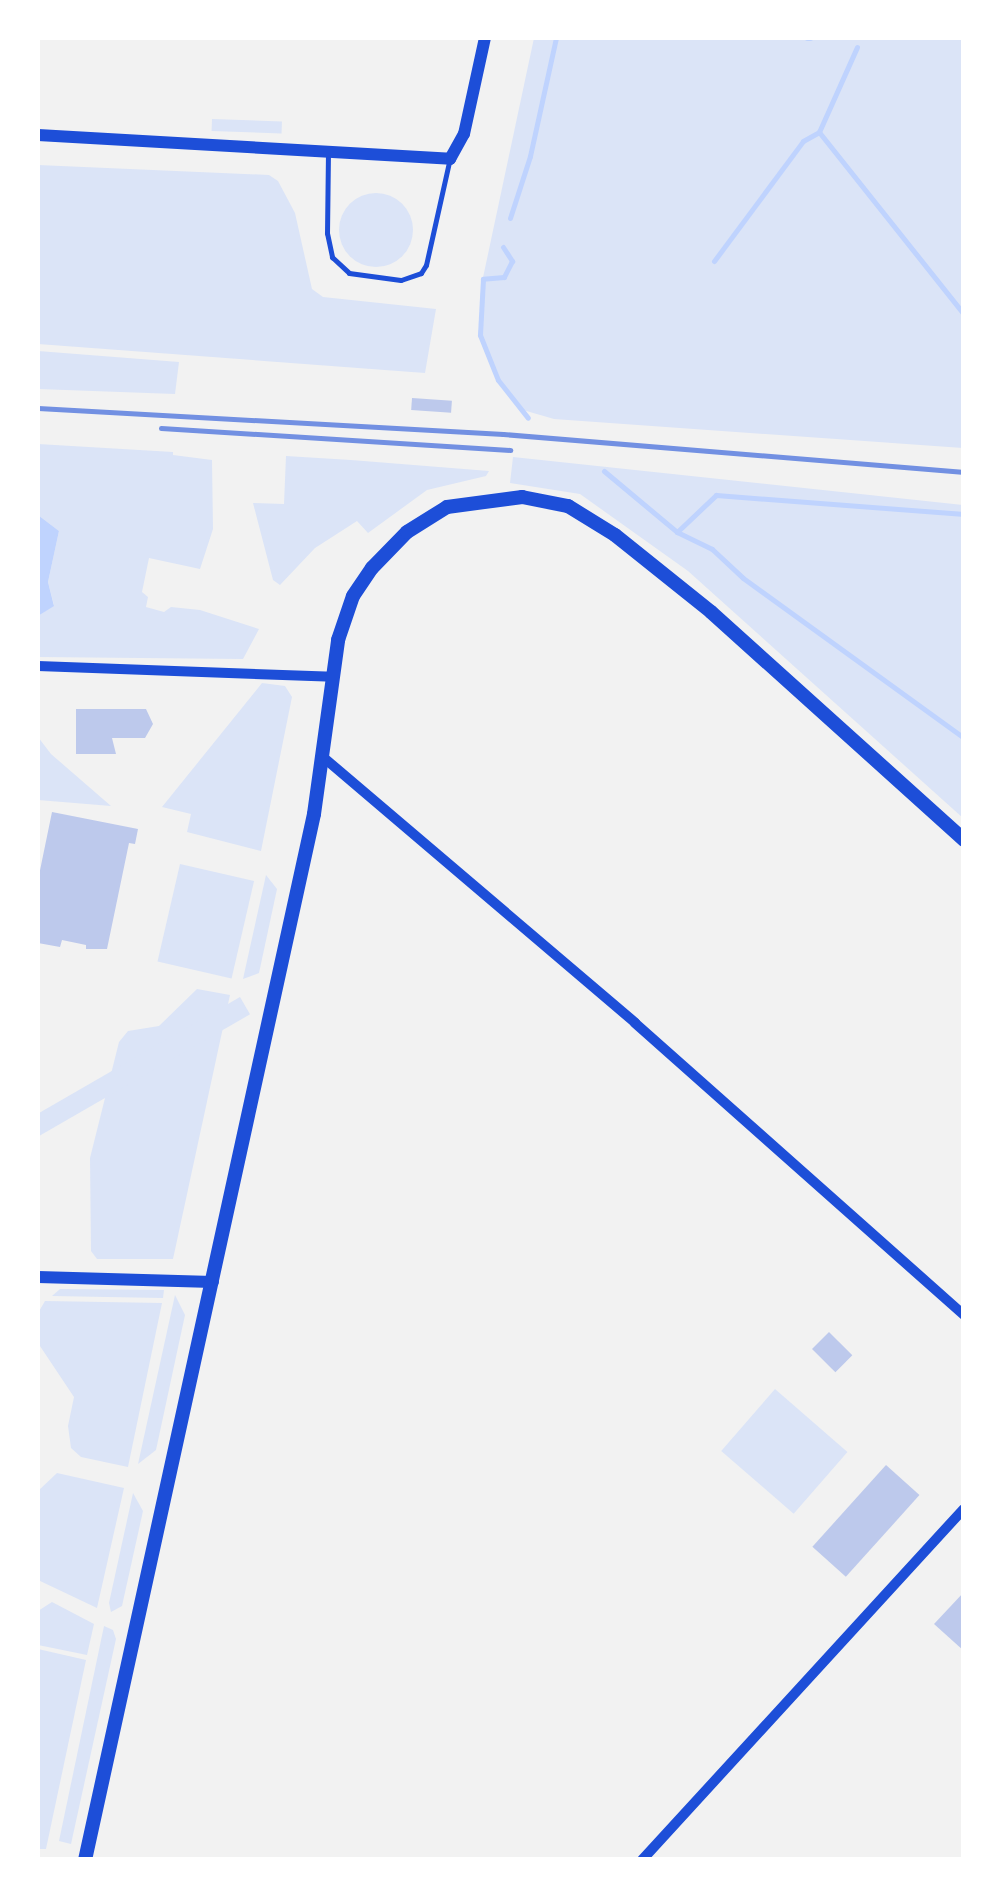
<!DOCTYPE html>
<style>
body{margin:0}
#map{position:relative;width:1001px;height:1897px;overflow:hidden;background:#f2f2f2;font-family:"Roboto Serif",serif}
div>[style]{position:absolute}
.green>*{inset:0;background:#dbe4f7;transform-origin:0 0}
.round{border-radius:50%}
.water>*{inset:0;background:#bfd3fe}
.stream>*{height:5px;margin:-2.5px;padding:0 2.5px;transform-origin:2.5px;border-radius:2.5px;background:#bfd3fe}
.building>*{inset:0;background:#bdc9ec;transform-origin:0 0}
.service>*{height:5px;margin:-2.5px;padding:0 2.5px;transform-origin:2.5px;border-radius:2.5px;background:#1d4ed8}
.minor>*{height:10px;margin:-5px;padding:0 5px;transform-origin:5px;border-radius:5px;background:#1d4ed8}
.tertiary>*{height:12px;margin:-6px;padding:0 6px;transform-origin:6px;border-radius:6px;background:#1d4ed8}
.secondary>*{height:14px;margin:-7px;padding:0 7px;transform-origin:7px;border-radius:7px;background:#1d4ed8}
.rail>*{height:5px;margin:-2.5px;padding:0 2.5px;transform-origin:2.5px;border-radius:2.5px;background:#7290e2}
span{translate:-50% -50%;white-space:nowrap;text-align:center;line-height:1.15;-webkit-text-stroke:8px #fff;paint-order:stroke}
.frame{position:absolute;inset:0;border:40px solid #fff;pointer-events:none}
</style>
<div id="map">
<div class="green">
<div style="clip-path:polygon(534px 38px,963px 38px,963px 448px,554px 419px,523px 410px,498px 380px,480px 335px,481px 287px)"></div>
<div style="left:212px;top:119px;width:70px;height:12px;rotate:2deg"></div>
<div style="clip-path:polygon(38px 165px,269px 175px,278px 181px,295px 213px,312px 289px,323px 297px,436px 309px,425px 373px,38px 344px)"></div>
<div class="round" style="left:339px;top:193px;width:74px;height:74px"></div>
<div style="clip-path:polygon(38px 351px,179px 362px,175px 394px,38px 389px)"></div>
<div style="clip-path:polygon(38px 444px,173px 452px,173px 455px,212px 460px,213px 529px,200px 569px,149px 558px,142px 592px,148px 597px,146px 607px,164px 612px,171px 607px,200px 610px,259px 629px,243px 659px,38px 657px,38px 616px,54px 605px,48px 582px,59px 531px,38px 515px)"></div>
<div style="clip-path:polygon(286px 456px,351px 460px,489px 471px,486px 476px,427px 490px,368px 533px,357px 521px,315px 548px,280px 585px,273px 580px,253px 503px,284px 504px)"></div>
<div style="clip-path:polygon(513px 457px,963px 505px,963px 818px,688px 571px,580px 494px,510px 483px)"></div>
<div style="clip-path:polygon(262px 683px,285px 686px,292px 697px,261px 851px,187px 832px,191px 814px,162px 807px)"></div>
<div style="clip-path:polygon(38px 737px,51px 754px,111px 806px,38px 800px)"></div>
<div style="left:180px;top:864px;width:76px;height:100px;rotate:13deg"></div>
<div style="clip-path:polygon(266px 875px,277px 889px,259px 973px,243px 979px)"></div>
<div style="clip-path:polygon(197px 989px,230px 995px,173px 1259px,97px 1259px,91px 1251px,90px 1158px,119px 1042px,128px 1031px,159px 1026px)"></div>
<div style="left:240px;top:997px;width:20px;height:253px;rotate:60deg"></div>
<div style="clip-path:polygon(60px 1289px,164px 1290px,163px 1298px,52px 1296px)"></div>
<div style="clip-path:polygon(175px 1295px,185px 1315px,156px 1450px,138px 1464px)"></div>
<div style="clip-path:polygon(45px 1301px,162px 1303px,128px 1467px,81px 1457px,71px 1448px,68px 1426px,74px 1397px,38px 1343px,38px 1313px)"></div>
<div style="left:775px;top:1389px;width:96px;height:82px;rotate:41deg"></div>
<div style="clip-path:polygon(57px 1473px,124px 1488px,97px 1608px,38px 1580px,38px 1491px)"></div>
<div style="clip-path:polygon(133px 1493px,143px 1511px,122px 1606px,111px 1612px,109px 1603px)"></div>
<div style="clip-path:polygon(52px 1602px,94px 1624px,87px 1655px,38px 1645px,38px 1611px)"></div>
<div style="clip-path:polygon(104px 1626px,113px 1630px,116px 1639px,71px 1844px,59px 1841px)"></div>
<div style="clip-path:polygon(38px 1649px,86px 1660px,46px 1849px,38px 1849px)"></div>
</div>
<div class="water">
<div style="clip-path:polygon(38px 515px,59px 531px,48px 582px,54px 606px,38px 616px)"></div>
</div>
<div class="stream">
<div style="left:807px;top:38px;width:3px"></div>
<div style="left:819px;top:132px;width:233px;rotate:51.5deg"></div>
<div style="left:510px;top:218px;width:65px;rotate:-72.1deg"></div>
<div style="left:530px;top:156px;width:121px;rotate:-77.6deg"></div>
<div style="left:503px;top:247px;width:17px;rotate:57deg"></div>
<div style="left:512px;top:261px;width:18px;rotate:117deg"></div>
<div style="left:504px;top:277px;width:21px;rotate:175deg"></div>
<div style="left:483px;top:279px;width:56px;rotate:93.1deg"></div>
<div style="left:480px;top:335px;width:48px;rotate:68.2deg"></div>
<div style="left:498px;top:380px;width:48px;rotate:51.7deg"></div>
<div style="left:714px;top:261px;width:149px;rotate:-53.4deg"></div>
<div style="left:803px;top:141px;width:18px;rotate:-29deg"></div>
<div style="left:819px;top:132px;width:93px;rotate:-65.9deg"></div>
<div style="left:604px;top:471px;width:95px;rotate:39.9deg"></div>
<div style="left:677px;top:532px;width:39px;rotate:26deg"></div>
<div style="left:712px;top:549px;width:42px;rotate:43.1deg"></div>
<div style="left:743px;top:578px;width:273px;rotate:35.9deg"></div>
<div style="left:677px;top:532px;width:54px;rotate:-43.5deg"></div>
<div style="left:716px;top:495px;width:249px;rotate:4.4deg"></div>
</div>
<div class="building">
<div style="left:412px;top:398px;width:40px;height:12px;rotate:4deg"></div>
<div style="clip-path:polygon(76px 709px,146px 709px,153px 724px,145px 738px,112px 738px,116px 754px,76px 754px)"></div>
<div style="clip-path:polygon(52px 812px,138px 829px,135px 844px,129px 843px,107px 949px,86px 949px,86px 945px,62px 940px,60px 947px,38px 943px,38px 880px)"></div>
<div style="left:829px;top:1332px;width:33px;height:24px;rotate:45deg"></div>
<div style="left:886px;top:1465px;width:45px;height:110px;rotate:42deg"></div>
<div style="clip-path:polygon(964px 1592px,964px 1651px,934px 1624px)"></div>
</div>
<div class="service">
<div style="left:328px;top:152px;width:81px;rotate:90.7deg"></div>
<div style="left:327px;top:233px;width:25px;rotate:78deg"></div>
<div style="left:332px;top:257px;width:23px;rotate:43deg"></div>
<div style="left:349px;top:273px;width:52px;rotate:7.7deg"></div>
<div style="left:401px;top:280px;width:21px;rotate:-19deg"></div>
<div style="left:421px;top:273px;width:9px;rotate:-58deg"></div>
<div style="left:426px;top:265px;width:106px;rotate:-77.4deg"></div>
</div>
<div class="minor">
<div style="left:38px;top:666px;width:295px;rotate:2.1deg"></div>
<div style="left:323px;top:757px;width:410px;rotate:40.4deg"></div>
<div style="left:635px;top:1023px;width:440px;rotate:41.6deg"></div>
<div style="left:642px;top:1860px;width:476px;rotate:-47.5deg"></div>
</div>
<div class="tertiary">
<div style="left:38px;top:135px;width:413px;rotate:3.3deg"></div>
<div style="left:450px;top:159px;width:29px;rotate:-61deg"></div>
<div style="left:464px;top:134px;width:98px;rotate:-77.7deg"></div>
<div style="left:38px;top:1277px;width:175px;rotate:1.6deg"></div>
</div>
<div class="secondary">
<div style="left:85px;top:1860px;width:1071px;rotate:-77.65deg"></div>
<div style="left:314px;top:814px;width:176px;rotate:-82.1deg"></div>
<div style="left:338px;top:640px;width:46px;rotate:-71.2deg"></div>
<div style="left:353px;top:596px;width:34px;rotate:-56deg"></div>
<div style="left:372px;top:568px;width:50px;rotate:-45.8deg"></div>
<div style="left:407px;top:532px;width:47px;rotate:-32deg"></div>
<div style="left:447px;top:507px;width:76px;rotate:-7.6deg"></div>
<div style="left:522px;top:497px;width:47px;rotate:11.1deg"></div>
<div style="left:568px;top:506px;width:55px;rotate:31.7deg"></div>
<div style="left:615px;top:535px;width:123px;rotate:38.7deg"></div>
<div style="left:711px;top:612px;width:341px;rotate:42deg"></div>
</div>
<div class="rail">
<div style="left:38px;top:408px;width:466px;rotate:3.2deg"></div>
<div style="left:503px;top:434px;width:463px;rotate:4.7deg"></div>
<div style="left:161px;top:428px;width:350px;rotate:3.6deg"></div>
</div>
<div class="frame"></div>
</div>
